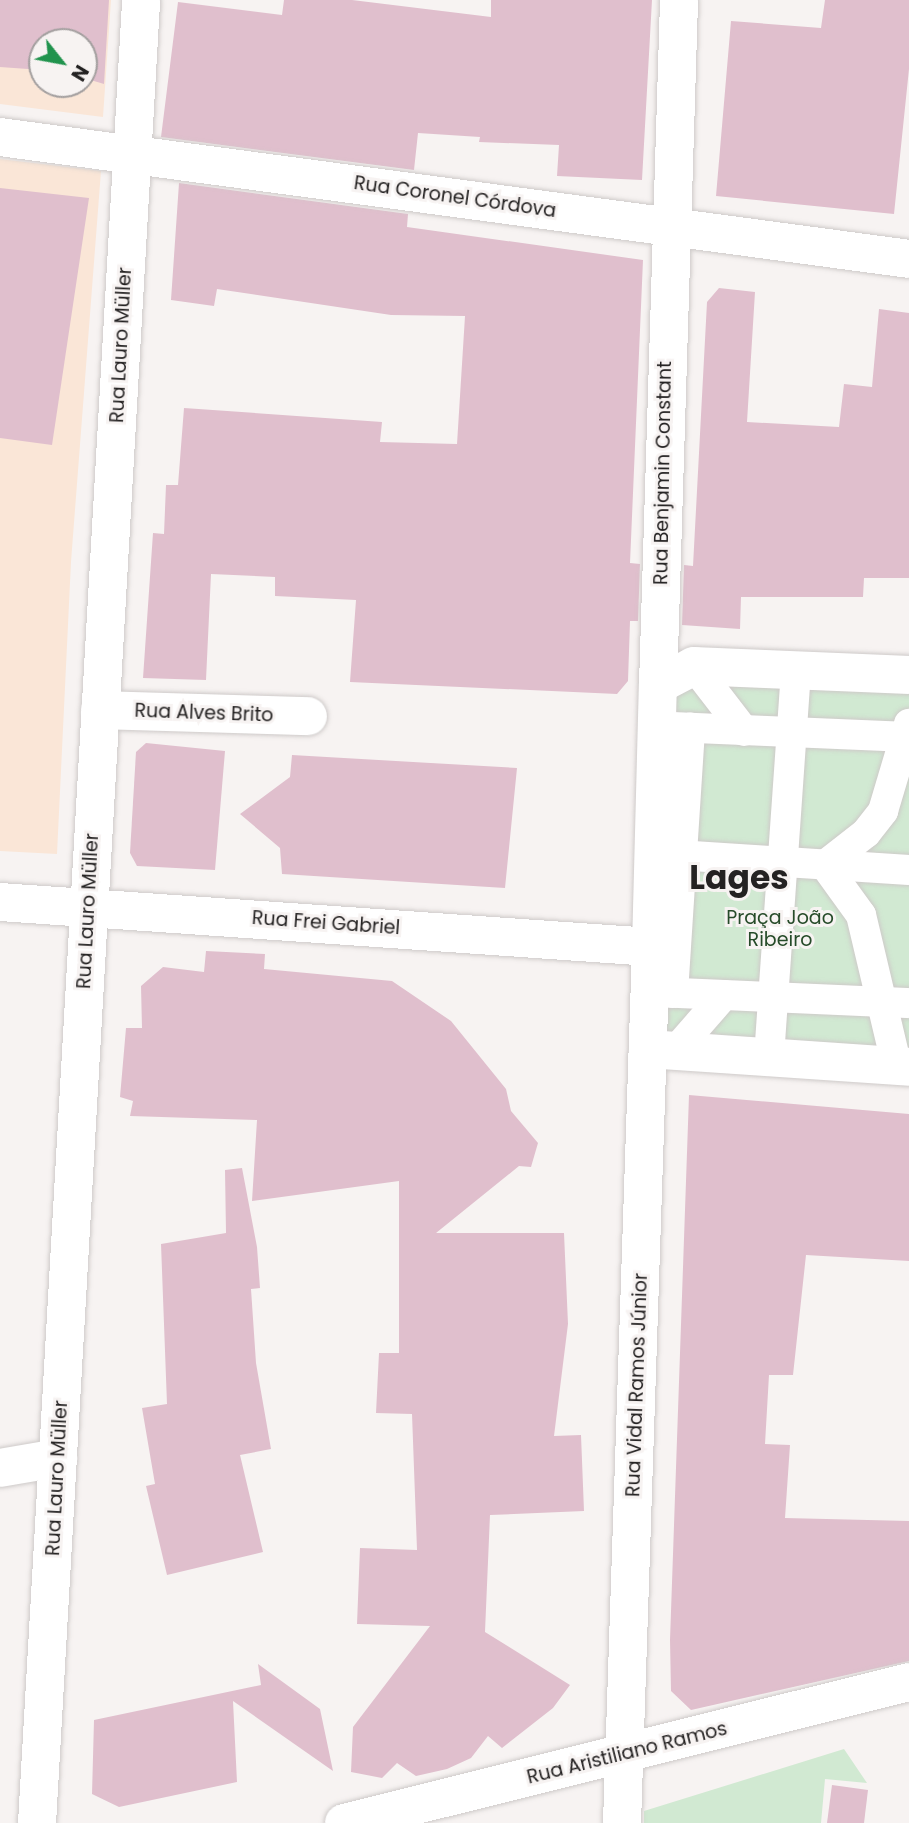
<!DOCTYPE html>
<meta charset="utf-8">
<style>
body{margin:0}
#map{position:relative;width:909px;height:1823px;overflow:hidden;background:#f7f3f2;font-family:Poppins,sans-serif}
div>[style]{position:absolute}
.education>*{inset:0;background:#fae6d7}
.green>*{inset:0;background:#d1e9d2;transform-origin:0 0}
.building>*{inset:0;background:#e0bfcd}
.roads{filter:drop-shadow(0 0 2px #cecac9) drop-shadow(0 0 2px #cecac9)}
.pedestrian>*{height:30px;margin:-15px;padding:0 15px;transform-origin:15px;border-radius:15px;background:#fff}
.minor>*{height:38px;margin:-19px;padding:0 19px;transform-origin:19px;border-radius:19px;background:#fff}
.tertiary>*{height:38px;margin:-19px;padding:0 19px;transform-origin:19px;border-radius:19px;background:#fff}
.secondary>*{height:38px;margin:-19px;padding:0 19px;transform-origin:19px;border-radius:19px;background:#fff}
span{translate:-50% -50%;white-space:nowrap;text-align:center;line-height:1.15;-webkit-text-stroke:6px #f7f3f2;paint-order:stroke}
.street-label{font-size:19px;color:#242222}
.park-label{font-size:19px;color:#264b29}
.town-label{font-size:33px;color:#242222;font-weight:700}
.north{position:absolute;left:28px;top:28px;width:70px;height:70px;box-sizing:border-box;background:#f7f3f2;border:2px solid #a39f9f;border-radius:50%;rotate:121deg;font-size:19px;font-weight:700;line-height:28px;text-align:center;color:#242222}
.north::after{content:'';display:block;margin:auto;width:24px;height:32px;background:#21934d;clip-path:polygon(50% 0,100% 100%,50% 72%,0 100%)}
</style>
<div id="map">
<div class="education">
<div style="clip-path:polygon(evenodd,0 0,111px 0,103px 117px,0 104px,0 0,42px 42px,84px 42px,84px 84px,42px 84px,42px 42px)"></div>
<div style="clip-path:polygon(0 159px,101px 171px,71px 562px,57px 854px,0 851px)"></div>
</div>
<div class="green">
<div style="left:909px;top:676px;width:391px;height:251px;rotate:90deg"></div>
<div style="clip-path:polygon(844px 1749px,867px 1783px,825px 1779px,821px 1823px,644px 1823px,644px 1811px)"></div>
</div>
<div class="building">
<div style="clip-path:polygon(0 0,109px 0,104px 84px,84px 78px,84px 42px,42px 42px,42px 70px,0 67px)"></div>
<div style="clip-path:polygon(284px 0,352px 0,491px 17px,491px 0,652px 0,642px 180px,557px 176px,559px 145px,479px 142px,480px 137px,418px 133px,414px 170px,161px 137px,178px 2px,282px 15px)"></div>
<div style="clip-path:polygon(825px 0,909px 0,909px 69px,894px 214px,716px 196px,731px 21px,821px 28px)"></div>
<div style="clip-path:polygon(179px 183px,408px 214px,407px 227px,643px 260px,630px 563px,640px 564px,638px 621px,630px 621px,628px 681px,617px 694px,350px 682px,356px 600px,275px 596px,275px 577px,211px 574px,206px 680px,143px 678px,153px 533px,164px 534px,166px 485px,178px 485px,184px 408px,382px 422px,380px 442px,457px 444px,465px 316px,391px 315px,217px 289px,214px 306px,171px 300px)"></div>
<div style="clip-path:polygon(0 188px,89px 198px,52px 445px,0 438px)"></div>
<div style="clip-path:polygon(719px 288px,755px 292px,747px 422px,839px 427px,844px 384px,872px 387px,879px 309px,909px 313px,909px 578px,864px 578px,863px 597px,741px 597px,740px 629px,682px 625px,684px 565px,693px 566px,707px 302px)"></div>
<div style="clip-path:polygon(146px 743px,225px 751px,215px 870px,137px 866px,130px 853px,136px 752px)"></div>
<div style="clip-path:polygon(292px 755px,517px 768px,505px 888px,282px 874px,280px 848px,240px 814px,290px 777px)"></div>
<div style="clip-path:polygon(206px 951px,265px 954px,264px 969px,392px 981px,451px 1021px,506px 1089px,511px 1111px,538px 1143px,531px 1167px,519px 1166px,436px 1233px,564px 1233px,568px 1324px,554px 1436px,581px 1435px,584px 1511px,490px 1515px,485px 1632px,570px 1685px,553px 1708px,502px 1748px,488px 1736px,471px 1758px,447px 1769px,416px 1776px,397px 1763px,382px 1778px,351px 1772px,353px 1727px,430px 1626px,357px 1624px,360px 1548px,417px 1550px,412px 1414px,376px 1413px,379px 1353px,399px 1353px,399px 1181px,252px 1201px,257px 1120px,130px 1116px,133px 1101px,120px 1097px,126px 1028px,142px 1028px,141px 986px,163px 967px,204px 972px)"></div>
<div style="clip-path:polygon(689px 1095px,909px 1114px,909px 1261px,806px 1255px,793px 1375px,769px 1375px,765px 1444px,790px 1445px,785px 1518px,909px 1521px,909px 1661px,691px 1710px,671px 1691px,670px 1640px)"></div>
<div style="clip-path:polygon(242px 1168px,257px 1247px,260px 1288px,251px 1289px,256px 1363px,271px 1449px,240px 1455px,263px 1552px,167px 1575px,146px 1486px,155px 1484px,142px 1408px,167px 1404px,161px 1244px,226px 1233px,225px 1170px)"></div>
<div style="clip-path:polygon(258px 1664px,320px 1709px,333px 1771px,233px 1701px,237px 1782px,119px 1807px,92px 1794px,94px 1720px,261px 1685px)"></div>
<div style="clip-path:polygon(832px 1785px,868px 1790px,864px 1823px,827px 1823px)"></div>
</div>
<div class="roads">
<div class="pedestrian">
<div style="left:694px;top:666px;width:82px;rotate:52.4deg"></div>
<div style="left:672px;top:727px;width:237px;rotate:2.4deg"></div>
<div style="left:661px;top:854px;width:249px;rotate:3.7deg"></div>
<div style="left:654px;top:992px;width:255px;rotate:2.5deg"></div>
<div style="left:673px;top:993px;width:266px;rotate:-86.3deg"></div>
<div style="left:676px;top:1050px;width:73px;rotate:-48.9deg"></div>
<div style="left:769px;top:1057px;width:388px;rotate:-86deg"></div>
<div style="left:897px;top:1067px;width:156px;rotate:-103.3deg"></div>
<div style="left:861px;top:915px;width:62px;rotate:-125.8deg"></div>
<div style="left:825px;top:865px;width:52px;rotate:-38deg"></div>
<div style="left:866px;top:833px;width:28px;rotate:-52deg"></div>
<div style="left:883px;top:811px;width:91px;rotate:-73.4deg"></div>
</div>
<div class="minor">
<div style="left:100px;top:710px;width:208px;rotate:1.7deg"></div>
<div style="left:648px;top:1049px;width:262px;rotate:3.9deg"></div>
<div style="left:0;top:1468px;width:59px;rotate:-9.8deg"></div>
</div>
<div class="tertiary">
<div style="left:0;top:137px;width:917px;rotate:7.64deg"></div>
<div style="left:658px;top:685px;width:685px;rotate:-88.24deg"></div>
<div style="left:344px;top:1823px;width:582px;rotate:-14.01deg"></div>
<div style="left:622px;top:1823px;width:876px;rotate:-88.1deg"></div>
</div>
<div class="secondary">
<div style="left:0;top:902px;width:653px;rotate:3.95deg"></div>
<div style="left:651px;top:947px;width:262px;rotate:-88.5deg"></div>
<div style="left:658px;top:685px;width:41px;rotate:-27.8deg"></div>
<div style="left:694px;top:666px;width:215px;rotate:2.4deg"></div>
<div style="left:37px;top:1823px;width:1826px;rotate:-86.73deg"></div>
</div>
</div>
<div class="street-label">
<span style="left:455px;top:197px;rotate:8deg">Rua Coronel Córdova</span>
<span style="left:121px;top:345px;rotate:-87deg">Rua Lauro Müller</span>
<span style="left:663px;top:473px;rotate:-89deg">Rua Benjamin Constant</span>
<span style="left:204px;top:713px;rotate:2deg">Rua Alves Brito</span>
<span style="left:88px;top:911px;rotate:-87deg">Rua Lauro Müller</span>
<span style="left:326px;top:923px;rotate:4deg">Rua Frei Gabriel</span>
<span style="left:637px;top:1385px;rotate:-88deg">Rua Vidal Ramos Júnior</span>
<span style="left:57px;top:1478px;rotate:-87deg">Rua Lauro Müller</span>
<span style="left:627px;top:1753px;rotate:-14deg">Rua Aristiliano Ramos</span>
</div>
<div class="park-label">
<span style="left:780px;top:929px">Praça João<br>Ribeiro</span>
</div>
<div class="town-label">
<span style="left:739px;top:878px">Lages</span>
</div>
<div class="north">N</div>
</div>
